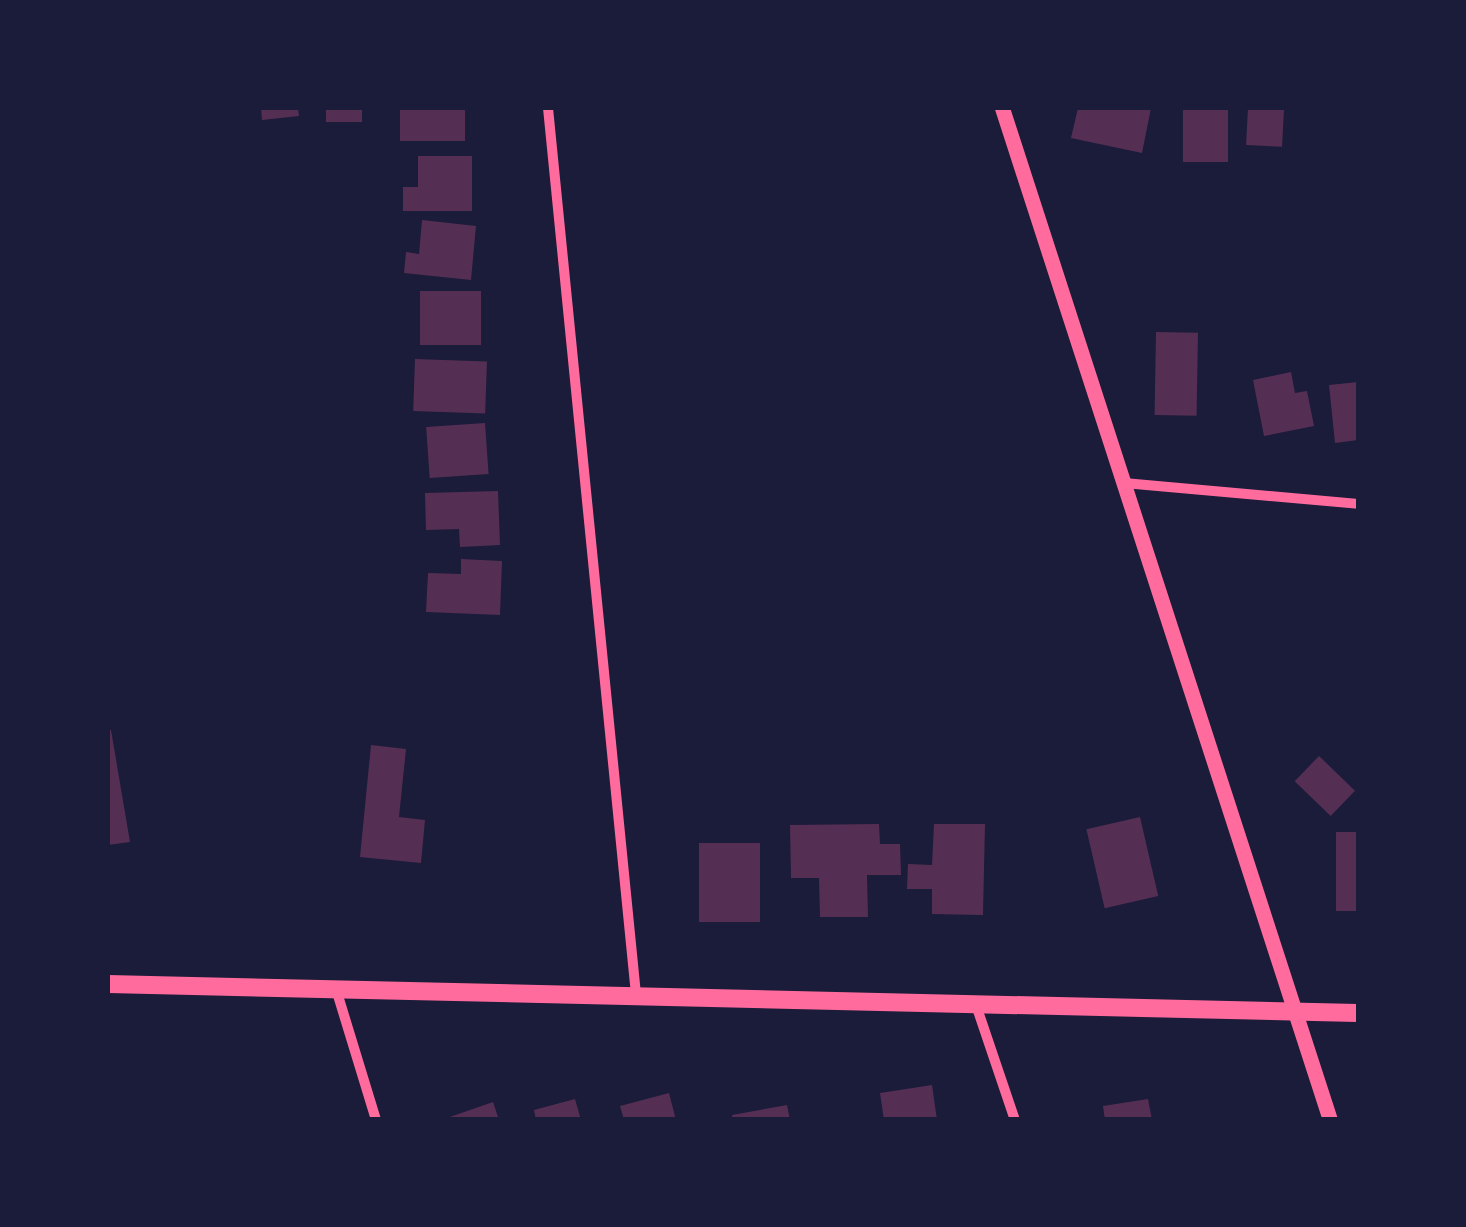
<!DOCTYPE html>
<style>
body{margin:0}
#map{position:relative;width:1466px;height:1227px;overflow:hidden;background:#1b1b3a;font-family:"Nunito Sans",sans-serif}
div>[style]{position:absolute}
.building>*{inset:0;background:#542f53;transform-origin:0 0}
.minor>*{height:10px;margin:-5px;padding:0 5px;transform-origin:5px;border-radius:5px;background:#ff6b9d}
.tertiary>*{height:15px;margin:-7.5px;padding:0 7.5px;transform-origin:7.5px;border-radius:7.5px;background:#ff6b9d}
.secondary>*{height:18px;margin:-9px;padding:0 9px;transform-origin:9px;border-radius:9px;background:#ff6b9d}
span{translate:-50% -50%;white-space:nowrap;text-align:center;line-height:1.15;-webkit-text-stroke:10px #1b1b3a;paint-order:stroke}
.frame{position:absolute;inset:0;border:110px solid #1b1b3a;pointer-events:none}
</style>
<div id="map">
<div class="building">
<div style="clip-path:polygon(261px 108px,298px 108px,299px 116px,262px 120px)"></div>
<div style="left:326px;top:108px;width:36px;height:14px"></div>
<div style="left:400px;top:108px;width:65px;height:33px"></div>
<div style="clip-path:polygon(1078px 108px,1151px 108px,1142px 153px,1071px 138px)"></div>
<div style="left:1183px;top:108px;width:45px;height:54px"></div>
<div style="left:1248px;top:108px;width:36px;height:37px;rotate:3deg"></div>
<div style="clip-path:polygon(418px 156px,472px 156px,472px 211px,403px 211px,403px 187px,418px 187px)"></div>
<div style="clip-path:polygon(422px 220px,476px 226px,471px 280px,404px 273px,406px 252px,419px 254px)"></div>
<div style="left:420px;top:291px;width:61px;height:54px"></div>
<div style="left:1156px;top:332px;width:42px;height:83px;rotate:1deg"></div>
<div style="left:415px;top:359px;width:72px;height:52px;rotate:2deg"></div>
<div style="clip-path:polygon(1291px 372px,1295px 393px,1307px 391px,1314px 426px,1264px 436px,1253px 380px)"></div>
<div style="clip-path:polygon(1358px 382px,1358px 440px,1335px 443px,1329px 385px)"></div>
<div style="left:485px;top:423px;width:51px;height:59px;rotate:86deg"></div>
<div style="clip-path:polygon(498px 491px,500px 545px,460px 547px,459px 529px,426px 530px,425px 493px)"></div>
<div style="clip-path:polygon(461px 559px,502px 561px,500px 615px,426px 612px,428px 573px,461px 574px)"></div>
<div style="clip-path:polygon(111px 730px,130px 842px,108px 845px,108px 731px)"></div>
<div style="clip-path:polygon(371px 745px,406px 749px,399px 817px,425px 820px,421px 863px,360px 857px)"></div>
<div style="left:1319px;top:756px;width:50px;height:35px;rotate:44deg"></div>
<div style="left:1140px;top:817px;width:81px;height:55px;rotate:77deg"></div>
<div style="clip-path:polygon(879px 824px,880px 844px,900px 844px,901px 875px,867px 875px,868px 917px,820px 917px,819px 878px,791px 878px,790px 825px)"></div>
<div style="clip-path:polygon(934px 824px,985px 824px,983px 915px,932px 914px,932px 889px,907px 889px,908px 864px,932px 865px)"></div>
<div style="left:1336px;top:832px;width:22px;height:79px"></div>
<div style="left:699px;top:843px;width:61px;height:79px"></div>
<div style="clip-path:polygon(932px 1085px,937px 1120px,884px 1120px,880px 1093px)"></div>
<div style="clip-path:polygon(669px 1093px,676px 1120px,624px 1120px,620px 1106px)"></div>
<div style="clip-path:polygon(575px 1099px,581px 1120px,536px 1120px,534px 1110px)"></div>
<div style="clip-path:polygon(1148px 1099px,1152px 1120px,1105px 1120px,1103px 1106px)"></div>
<div style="clip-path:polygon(493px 1102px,499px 1120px,444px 1120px,444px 1119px)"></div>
<div style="clip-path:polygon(787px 1105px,790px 1120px,733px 1120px,732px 1115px)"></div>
</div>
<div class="minor">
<div style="left:548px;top:108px;width:891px;rotate:84.33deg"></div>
<div style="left:1124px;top:483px;width:235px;rotate:5.1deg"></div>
<div style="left:336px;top:989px;width:137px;rotate:73deg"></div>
<div style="left:976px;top:1005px;width:121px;rotate:71.3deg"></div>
</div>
<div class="tertiary">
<div style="left:1002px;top:108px;width:1064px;rotate:72.04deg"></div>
</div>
<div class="secondary">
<div style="left:108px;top:984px;width:1250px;rotate:1.33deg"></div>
</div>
<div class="frame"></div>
</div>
